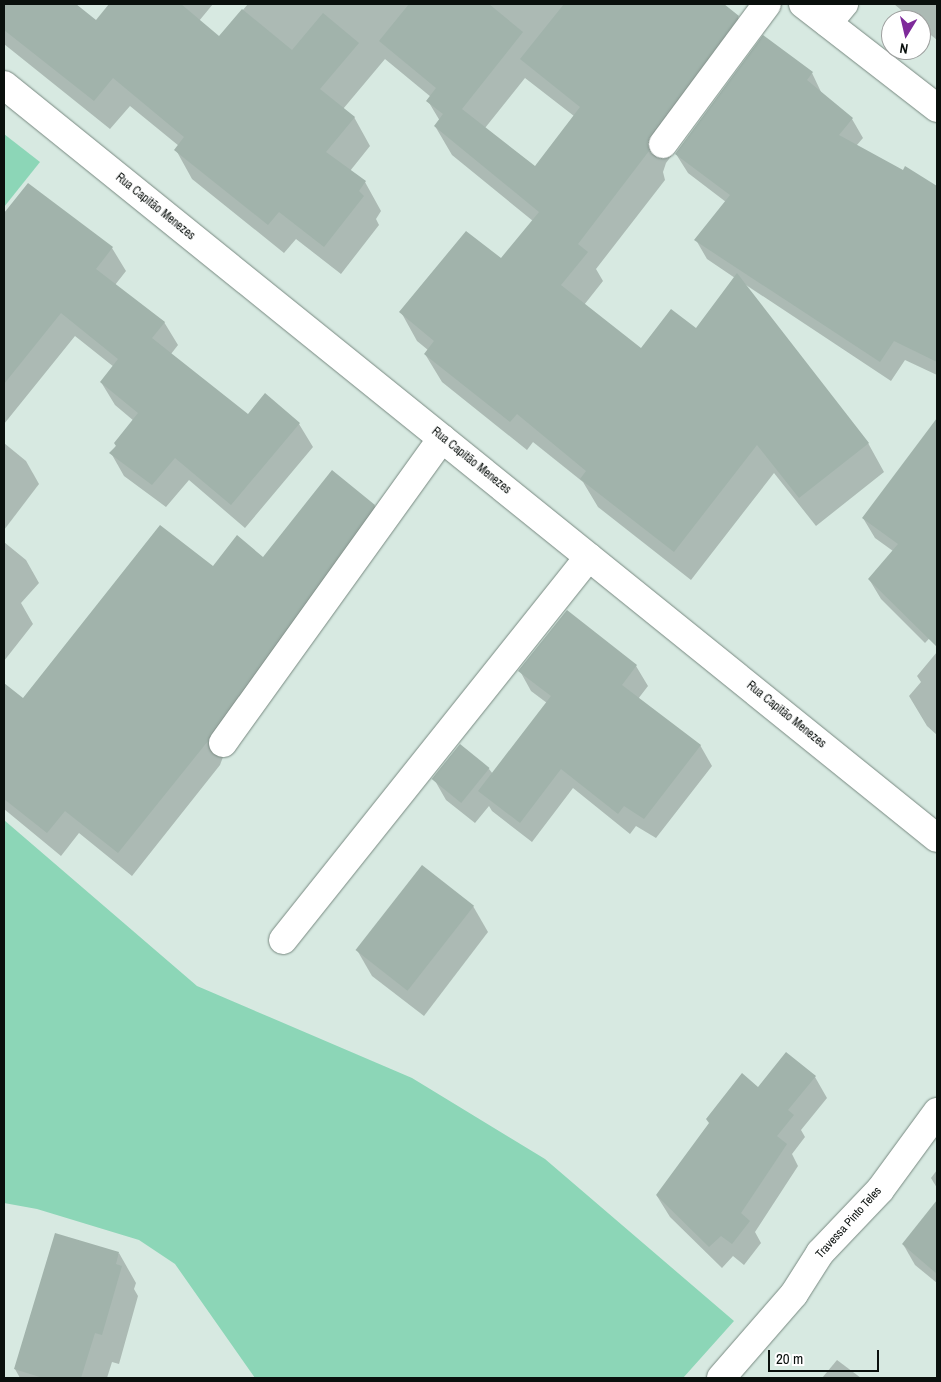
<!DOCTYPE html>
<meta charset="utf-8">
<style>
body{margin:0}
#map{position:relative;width:941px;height:1382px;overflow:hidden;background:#d7e9e1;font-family:"Archivo Narrow",sans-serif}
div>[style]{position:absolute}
.green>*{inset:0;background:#8cd6b7}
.shadow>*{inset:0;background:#0003}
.building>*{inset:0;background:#a1b3ab;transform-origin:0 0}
.roads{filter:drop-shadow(0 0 1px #788981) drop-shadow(0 0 1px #788981)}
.minor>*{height:28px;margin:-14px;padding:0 14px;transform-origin:14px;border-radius:14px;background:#fff}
span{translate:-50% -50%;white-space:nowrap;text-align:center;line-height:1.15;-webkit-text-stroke:5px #fff;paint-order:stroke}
.street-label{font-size:12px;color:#0a100d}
.frame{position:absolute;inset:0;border:5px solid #0a100d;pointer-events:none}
.north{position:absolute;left:881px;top:10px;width:50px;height:50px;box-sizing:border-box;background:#fff;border:1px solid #9d9f9e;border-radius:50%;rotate:189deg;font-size:14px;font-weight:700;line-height:20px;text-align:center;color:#0a100d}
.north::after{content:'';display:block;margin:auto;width:18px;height:22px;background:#7e2a9a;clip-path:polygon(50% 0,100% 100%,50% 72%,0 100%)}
.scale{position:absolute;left:768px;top:1350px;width:111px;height:22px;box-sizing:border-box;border:2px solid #0a100d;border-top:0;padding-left:6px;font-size:15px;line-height:18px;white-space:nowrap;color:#0a100d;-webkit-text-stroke:4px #fff;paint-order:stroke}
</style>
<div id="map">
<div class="green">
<div style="clip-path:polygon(4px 134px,40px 162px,4px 207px)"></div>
<div style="clip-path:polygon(4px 820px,197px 986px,412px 1078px,545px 1159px,734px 1321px,683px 1378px,255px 1378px,175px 1264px,139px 1240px,37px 1209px,4px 1203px)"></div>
</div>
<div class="shadow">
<div style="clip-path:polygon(evenodd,4px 4px,76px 4px,75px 5px,96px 22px,111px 4px,213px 4px,199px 21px,219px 38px,248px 4px,722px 4px,738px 17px,754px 45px,666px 163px,663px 172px,665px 180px,596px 269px,603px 281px,584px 305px,641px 349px,696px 330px,735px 278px,707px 259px,696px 240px,726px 202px,688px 173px,676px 154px,812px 73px,822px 94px,852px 119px,863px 138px,856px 146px,903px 171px,905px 168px,937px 187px,937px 375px,905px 360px,891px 381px,743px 283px,868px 443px,884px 472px,816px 526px,774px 473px,691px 580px,598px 507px,583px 482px,533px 442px,527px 450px,442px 382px,425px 354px,428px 350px,417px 341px,401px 312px,501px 260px,533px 221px,452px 155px,435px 126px,440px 121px,428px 101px,431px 97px,385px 59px,343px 109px,354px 117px,370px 146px,350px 171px,365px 182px,381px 211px,376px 219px,379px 225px,341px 274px,296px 239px,284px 253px,192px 179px,176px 150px,179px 146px,130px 106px,110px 129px,4px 44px,4px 4px,525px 78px,574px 116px,535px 168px,485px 128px,525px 78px)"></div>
<div style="clip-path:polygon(894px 4px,937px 4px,937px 40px,921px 27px,921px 20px,913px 20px)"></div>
<div style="clip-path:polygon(28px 185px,112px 248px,126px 271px,115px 285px,164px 322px,178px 345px,171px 354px,248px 416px,266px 395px,299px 424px,313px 447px,245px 528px,189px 480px,166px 507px,124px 476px,111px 453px,134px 421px,115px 405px,101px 382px,114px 367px,75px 336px,4px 424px,4px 215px)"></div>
<div style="clip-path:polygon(930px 430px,937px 435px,937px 630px,925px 643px,881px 599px,869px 579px,893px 551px,875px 538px,863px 518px)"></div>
<div style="clip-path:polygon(4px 443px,26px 461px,39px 484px,4px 530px)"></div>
<div style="clip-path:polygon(374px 505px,387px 528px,223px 757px,220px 765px,132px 876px,79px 833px,61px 856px,4px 809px,4px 684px,23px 700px,213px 568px,263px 558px)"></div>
<div style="clip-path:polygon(4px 542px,26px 560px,39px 583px,21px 603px,33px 624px,4px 661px)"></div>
<div style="clip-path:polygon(937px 652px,937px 735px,927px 726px,909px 696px,921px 682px,917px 676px)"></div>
<div style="clip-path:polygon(636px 666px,648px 686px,638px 699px,700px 745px,712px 766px,656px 838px,636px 826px,630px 834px,573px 788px,532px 842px,492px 811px,489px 806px,475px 823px,446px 800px,434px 779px,489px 769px,493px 774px,547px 703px,531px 691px,520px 671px)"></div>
<div style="clip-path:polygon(422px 866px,473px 906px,488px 932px,424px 1016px,372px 976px,357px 950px)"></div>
<div style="clip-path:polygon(815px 1077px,827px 1098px,801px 1130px,805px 1137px,792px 1154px,798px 1166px,755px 1232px,761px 1243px,744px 1265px,733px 1256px,722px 1268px,670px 1217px,657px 1196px,758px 1088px)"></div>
<div style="clip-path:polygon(937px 1170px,937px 1188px,931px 1178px)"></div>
<div style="clip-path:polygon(937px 1202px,937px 1283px,915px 1265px,903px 1244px)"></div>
<div style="clip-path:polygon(119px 1253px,136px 1283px,134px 1289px,138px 1296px,119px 1364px,112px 1362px,107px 1378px,20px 1378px,15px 1369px)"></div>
<div style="clip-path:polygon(837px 1360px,861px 1378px,822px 1378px)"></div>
</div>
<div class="building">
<div style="clip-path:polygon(4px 4px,76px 4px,96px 20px,109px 4px,181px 4px,219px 36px,242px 9px,292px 50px,323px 13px,359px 43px,320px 89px,355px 117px,326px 152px,366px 181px,359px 191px,364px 196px,324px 247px,279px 212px,268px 225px,174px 150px,184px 137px,113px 78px,94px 101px,4px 30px)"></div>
<div style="clip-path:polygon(409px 4px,489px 4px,523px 32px,462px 109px,535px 166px,580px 107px,520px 59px,564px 4px,724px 4px,739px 16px,650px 135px,647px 143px,649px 151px,578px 244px,588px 252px,561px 285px,641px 348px,671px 309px,696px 328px,737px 273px,869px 443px,799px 498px,757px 445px,674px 552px,580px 479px,586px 471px,517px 414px,510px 422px,424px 354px,434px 341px,399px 312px,466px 231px,501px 258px,539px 212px,434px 126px,443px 114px,426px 101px,436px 88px,379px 41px)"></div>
<div style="clip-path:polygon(763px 35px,813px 72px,807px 80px,853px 118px,839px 135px,903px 170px,905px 166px,937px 186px,937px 362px,894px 341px,880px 362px,694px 240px,730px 195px,675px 154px)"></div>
<div style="clip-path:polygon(28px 183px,113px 247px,96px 269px,165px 322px,152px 338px,248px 414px,265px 393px,300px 423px,231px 505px,175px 458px,152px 485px,109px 453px,116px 446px,114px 443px,138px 413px,100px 382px,118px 359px,61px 313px,4px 384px,4px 213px)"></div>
<div style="clip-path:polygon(937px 418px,937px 647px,868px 579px,898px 544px,862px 518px)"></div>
<div style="clip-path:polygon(332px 470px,375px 505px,210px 734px,208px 741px,118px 853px,65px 811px,47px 833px,4px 799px,4px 683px,23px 698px,160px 525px,213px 566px,237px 535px,263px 557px)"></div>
<div style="clip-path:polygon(567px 610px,637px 665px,622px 685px,701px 745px,644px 819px,624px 806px,618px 814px,561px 769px,520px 823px,478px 791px,551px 696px,518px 671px)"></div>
<div style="left:460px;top:744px;width:38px;height:45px;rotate:39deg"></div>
<div style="left:422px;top:865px;width:66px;height:108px;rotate:38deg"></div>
<div style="clip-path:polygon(786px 1052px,816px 1076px,788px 1110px,794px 1115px,777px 1136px,787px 1144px,741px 1213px,750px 1221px,732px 1244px,721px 1236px,709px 1247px,656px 1195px,709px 1123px,706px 1119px,742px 1073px,758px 1087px)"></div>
<div style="clip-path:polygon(937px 1200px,937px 1274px,902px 1244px)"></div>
<div style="clip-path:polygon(55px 1233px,119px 1252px,116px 1264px,122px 1266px,102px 1335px,95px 1333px,81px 1378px,43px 1378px,14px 1369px)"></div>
</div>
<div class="roads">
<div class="minor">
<div style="left:803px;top:4px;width:170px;rotate:37.8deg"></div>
<div style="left:828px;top:23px;width:25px;rotate:-50deg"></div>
<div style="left:4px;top:85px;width:1199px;rotate:38.91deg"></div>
<div style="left:663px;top:144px;width:174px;rotate:-53.4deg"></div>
<div style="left:223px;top:743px;width:375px;rotate:-54.3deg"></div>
<div style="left:283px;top:940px;width:490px;rotate:-51.4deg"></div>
<div style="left:721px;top:1378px;width:111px;rotate:-49deg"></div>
<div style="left:794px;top:1294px;width:49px;rotate:-57.6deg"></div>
<div style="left:820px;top:1253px;width:87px;rotate:-46.4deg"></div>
<div style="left:880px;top:1190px;width:97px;rotate:-53.8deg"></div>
</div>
</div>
<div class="street-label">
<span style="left:155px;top:207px;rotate:39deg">Rua Capitão Menezes</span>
<span style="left:471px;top:461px;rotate:39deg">Rua Capitão Menezes</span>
<span style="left:786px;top:715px;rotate:39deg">Rua Capitão Menezes</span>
<span style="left:849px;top:1223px;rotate:-48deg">Travessa Pinto Teles</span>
</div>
<div class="frame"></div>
<div class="north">N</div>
<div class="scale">20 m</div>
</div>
